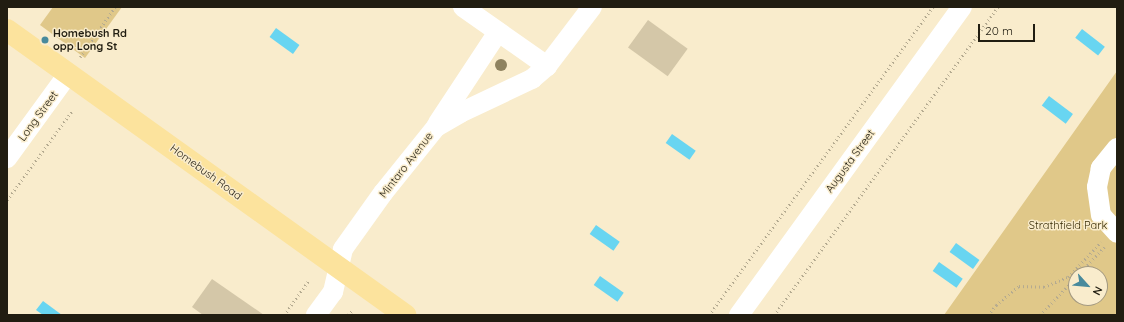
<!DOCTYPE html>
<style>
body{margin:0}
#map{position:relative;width:1124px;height:322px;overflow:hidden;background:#f9eccc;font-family:Quicksand,sans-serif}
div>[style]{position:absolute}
.green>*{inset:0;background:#e0c889}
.water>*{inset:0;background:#68d5f1;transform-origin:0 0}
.building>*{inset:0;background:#d4c7a8;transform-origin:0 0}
.path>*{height:2.5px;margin-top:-1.25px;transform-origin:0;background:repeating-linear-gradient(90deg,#b4aa90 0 1px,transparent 0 4px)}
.minor>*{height:20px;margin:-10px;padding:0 10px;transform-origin:10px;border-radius:10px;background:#fff}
.major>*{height:22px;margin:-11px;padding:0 11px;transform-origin:11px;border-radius:11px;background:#fce39d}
.trees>*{width:12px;height:12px;margin:-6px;border-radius:50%;background:#8e825f}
.dots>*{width:11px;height:11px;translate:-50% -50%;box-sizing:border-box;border:2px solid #f9eccc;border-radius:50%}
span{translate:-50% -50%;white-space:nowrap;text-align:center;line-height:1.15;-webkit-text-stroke:3px #f9eccc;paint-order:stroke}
.poi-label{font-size:11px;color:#211d11;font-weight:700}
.left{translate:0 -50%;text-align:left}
.street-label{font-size:11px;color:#211d11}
.park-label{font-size:11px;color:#372b05}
.frame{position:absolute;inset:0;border:8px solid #211d11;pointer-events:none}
.north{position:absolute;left:1068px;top:266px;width:40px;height:40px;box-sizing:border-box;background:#f9eccc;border:1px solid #a39981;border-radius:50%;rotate:117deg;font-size:11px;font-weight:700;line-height:16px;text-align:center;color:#211d11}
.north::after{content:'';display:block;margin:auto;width:14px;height:18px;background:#488a9c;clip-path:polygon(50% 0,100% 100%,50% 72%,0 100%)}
.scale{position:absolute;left:978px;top:24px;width:57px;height:18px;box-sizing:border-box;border:2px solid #211d11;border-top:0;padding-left:5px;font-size:12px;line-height:14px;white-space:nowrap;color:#211d11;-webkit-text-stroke:3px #f9eccc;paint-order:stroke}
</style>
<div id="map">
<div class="green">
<div style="clip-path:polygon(53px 7px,122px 7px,85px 58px,40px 25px)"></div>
<div style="clip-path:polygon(evenodd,1117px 71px,1117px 315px,944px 315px,1117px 71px,1076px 274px,1100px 274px,1100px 298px,1076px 298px,1076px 274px)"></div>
</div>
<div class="water">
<div style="left:276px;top:28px;width:29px;height:11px;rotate:36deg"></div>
<div style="left:1082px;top:29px;width:29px;height:11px;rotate:38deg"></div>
<div style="left:1049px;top:96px;width:30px;height:12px;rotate:37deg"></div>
<div style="left:672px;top:134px;width:29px;height:11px;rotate:35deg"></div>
<div style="left:596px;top:225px;width:29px;height:11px;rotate:35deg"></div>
<div style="left:956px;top:243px;width:29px;height:11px;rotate:36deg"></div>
<div style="left:939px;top:262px;width:29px;height:11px;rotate:35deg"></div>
<div style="left:600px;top:276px;width:29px;height:11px;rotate:35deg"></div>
<div style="clip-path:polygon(43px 301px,62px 315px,43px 315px,36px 310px)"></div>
</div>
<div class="building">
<div style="left:648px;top:20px;width:49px;height:34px;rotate:36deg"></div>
<div style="clip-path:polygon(212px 279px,264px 315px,203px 315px,192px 307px)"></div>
</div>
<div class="path">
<div style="left:80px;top:57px;width:61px;rotate:-55deg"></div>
<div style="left:7px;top:200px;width:110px;rotate:-53.9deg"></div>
<div style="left:1079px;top:274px;width:37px;rotate:-47deg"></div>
<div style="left:284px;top:315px;width:43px;rotate:-54.5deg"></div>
<div style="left:348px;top:315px;width:6px;rotate:-45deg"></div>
<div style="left:709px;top:315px;width:381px;rotate:-54deg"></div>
<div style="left:774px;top:315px;width:381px;rotate:-54deg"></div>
<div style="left:988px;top:315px;width:13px;rotate:-51deg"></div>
<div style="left:996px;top:305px;width:30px;rotate:-40deg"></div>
<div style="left:1019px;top:286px;width:25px;rotate:2deg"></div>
<div style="left:1044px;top:287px;width:26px;rotate:-23deg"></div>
<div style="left:1068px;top:277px;width:48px;rotate:-46.7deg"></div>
<div style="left:1040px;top:315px;width:52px;rotate:-46.5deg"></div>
</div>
<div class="minor">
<div style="left:463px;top:7px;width:103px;rotate:35.1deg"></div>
<div style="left:438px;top:123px;width:109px;rotate:-56.6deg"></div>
<div style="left:1117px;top:148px;width:26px;rotate:129deg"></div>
<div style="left:1101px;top:168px;width:19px;rotate:102deg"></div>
<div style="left:1097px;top:187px;width:28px;rotate:82deg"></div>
<div style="left:1101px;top:215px;width:24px;rotate:48deg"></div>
<div style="left:7px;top:158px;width:104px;rotate:-54deg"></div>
<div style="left:316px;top:315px;width:29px;rotate:-54deg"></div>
<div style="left:333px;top:292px;width:44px;rotate:-76.9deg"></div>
<div style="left:343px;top:249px;width:69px;rotate:-54.5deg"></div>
<div style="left:383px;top:193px;width:85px;rotate:-51.2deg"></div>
<div style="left:436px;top:127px;width:28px;rotate:-30deg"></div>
<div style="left:460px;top:113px;width:80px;rotate:-25.3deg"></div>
<div style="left:532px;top:79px;width:20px;rotate:-41deg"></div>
<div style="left:547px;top:66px;width:74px;rotate:-52.7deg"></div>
<div style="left:739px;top:315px;width:380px;rotate:-54.1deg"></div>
</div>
<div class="major">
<div style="left:7px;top:30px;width:490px;rotate:35.6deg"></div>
</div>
<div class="trees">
<div style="left:501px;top:65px"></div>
</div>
<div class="dots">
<div style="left:45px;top:40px;background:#488a9c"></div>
</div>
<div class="poi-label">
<span class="left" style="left:53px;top:40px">Homebush Rd<br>opp Long St</span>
</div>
<div class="street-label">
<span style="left:38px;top:116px;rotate:-54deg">Long Street</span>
<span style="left:850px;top:161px;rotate:-54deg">Augusta Street</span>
<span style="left:406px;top:165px;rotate:-52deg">Mintaro Avenue</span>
<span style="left:206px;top:172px;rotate:36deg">Homebush Road</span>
</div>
<div class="park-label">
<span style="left:1068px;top:225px">Strathfield Park</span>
</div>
<div class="frame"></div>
<div class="north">N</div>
<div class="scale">20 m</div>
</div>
